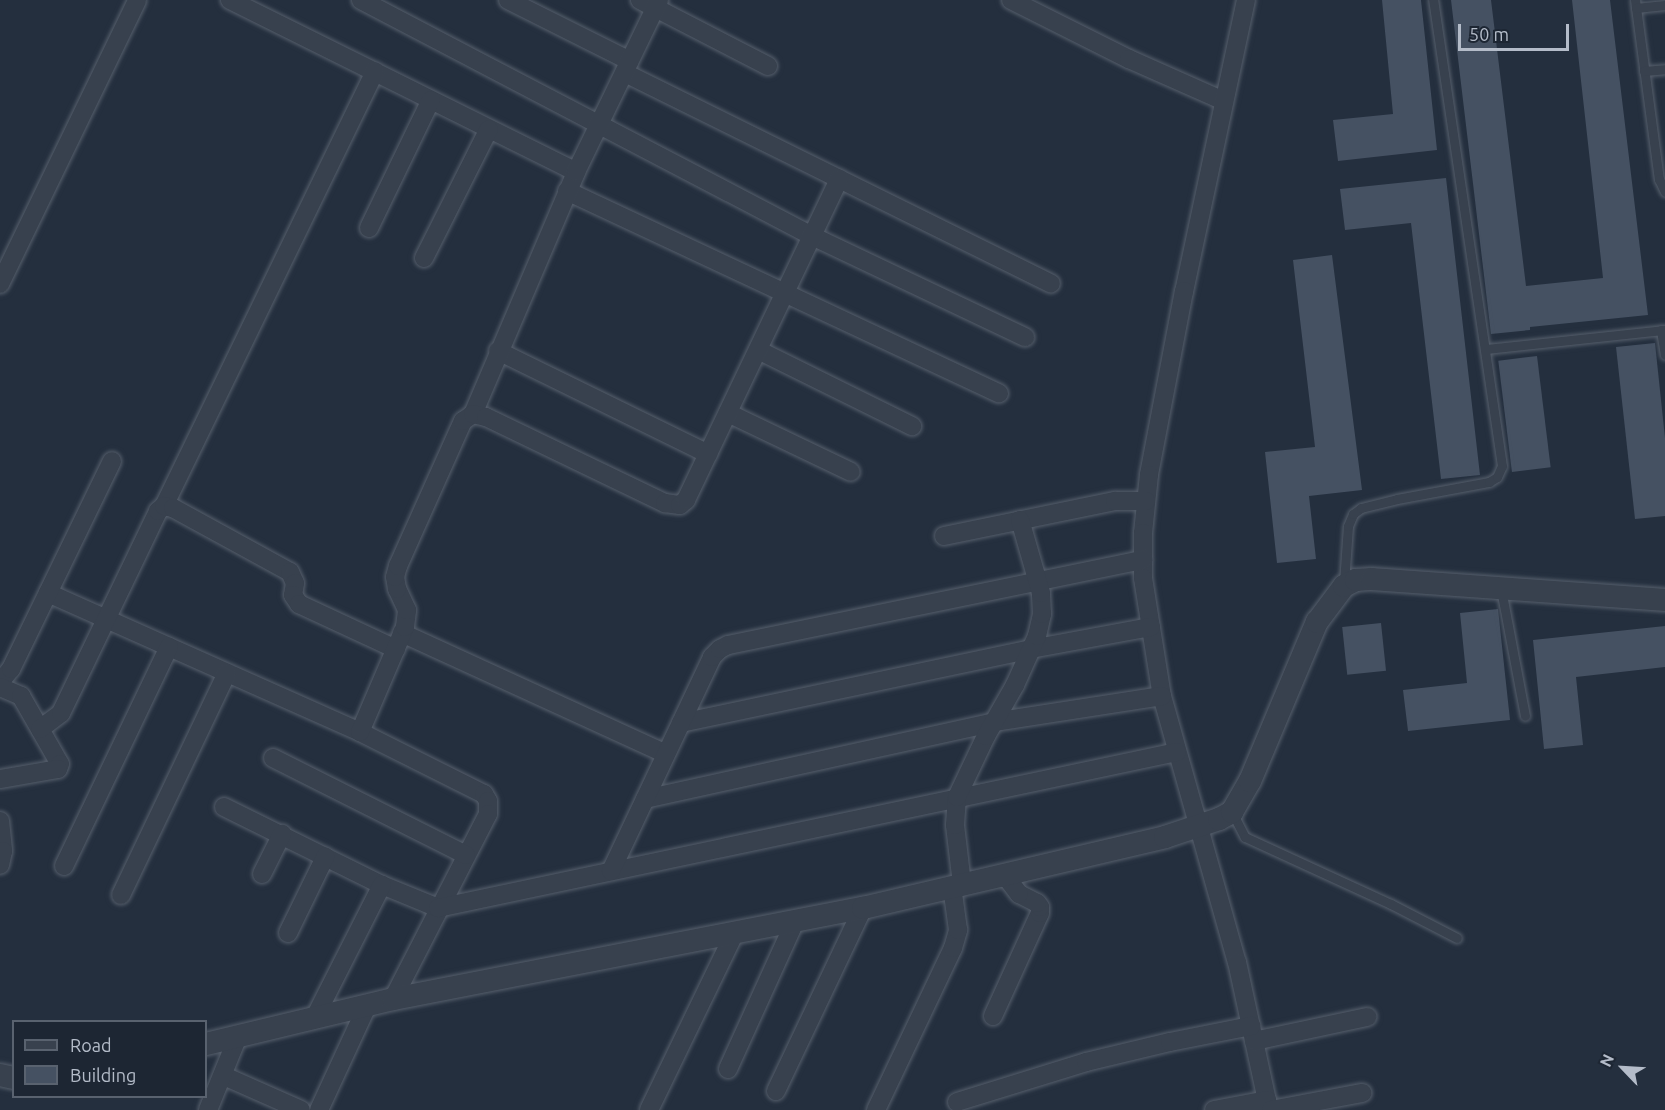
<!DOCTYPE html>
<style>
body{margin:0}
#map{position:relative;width:1665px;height:1110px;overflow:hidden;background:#242f3e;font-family:Ubuntu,sans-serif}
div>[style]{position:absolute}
.building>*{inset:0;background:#455162;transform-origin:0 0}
.roads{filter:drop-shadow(0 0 2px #565f6c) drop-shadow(0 0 2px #565f6c)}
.service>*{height:9px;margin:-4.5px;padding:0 4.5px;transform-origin:4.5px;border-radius:4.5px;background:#38414e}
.minor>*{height:18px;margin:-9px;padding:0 9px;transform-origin:9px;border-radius:9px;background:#38414e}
.tertiary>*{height:22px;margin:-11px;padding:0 11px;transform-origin:11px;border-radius:11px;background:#38414e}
span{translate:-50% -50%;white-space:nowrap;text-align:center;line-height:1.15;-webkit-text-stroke:4.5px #1d2633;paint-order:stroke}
.legend{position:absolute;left:12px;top:1020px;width:195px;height:78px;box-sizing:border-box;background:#1d2633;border:2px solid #59626f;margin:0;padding:8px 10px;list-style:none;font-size:18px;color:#b4bcc9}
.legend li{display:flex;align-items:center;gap:12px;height:30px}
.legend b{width:30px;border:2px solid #59626f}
.north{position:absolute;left:1593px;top:1038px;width:60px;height:60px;-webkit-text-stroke:4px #1d2633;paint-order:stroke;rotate:295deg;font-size:16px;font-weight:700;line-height:24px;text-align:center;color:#b4bcc9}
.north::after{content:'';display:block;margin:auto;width:21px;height:27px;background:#b4bcc9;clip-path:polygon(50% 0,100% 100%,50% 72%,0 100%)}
.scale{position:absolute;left:1458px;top:24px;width:111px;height:27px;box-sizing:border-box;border:3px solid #b4bcc9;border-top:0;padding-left:8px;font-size:18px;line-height:21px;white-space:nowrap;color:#b4bcc9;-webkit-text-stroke:4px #1d2633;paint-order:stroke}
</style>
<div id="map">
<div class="building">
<div style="clip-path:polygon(1382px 0,1421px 0,1437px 150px,1338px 161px,1333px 120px,1393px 114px)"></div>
<div style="clip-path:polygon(1451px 0,1491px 0,1526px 286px,1603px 278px,1572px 0,1610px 0,1648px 315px,1530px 327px,1530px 330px,1491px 334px)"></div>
<div style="clip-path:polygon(1446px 178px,1480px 475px,1441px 479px,1411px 223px,1345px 230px,1340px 189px)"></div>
<div style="clip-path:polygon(1332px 255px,1362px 490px,1309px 496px,1316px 559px,1277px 563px,1265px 452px,1315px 447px,1293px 260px)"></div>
<div style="clip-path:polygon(1655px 343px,1665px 438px,1665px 516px,1635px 519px,1616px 347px)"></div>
<div style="left:1537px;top:356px;width:112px;height:39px;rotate:83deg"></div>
<div style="clip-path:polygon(1498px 609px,1510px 720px,1408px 731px,1403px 690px,1467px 683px,1460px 613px)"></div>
<div style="left:1381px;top:623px;width:48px;height:39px;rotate:84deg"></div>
<div style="clip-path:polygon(1665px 626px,1665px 667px,1576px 677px,1583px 745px,1544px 749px,1533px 640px)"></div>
</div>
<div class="roads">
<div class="service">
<div style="left:1635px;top:0;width:181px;rotate:82.4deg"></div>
<div style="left:1659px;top:179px;width:14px;rotate:65deg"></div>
<div style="left:1636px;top:8px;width:29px;rotate:-6deg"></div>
<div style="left:1644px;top:71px;width:21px;rotate:-5deg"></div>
<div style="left:1661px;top:330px;width:25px;rotate:81deg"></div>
<div style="left:1486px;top:349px;width:180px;rotate:-6.1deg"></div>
<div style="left:1344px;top:583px;width:57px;rotate:-86deg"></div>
<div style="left:1348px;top:526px;width:13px;rotate:-67deg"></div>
<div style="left:1353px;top:514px;width:10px;rotate:-37deg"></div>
<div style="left:1361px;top:508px;width:37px;rotate:-14deg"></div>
<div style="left:1397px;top:499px;width:94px;rotate:-10.5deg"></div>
<div style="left:1489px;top:482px;width:9px;rotate:-32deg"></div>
<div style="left:1497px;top:477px;width:12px;rotate:-66deg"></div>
<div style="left:1502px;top:466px;width:471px;rotate:-98.4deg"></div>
<div style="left:1501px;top:589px;width:129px;rotate:79.3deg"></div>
<div style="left:1232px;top:812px;width:28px;rotate:63deg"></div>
<div style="left:1245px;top:837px;width:161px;rotate:24.7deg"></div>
<div style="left:1391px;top:904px;width:74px;rotate:27.3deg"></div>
</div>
<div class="minor">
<div style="left:230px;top:0;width:386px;rotate:26.4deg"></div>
<div style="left:361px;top:0;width:509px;rotate:27.62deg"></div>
<div style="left:812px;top:236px;width:236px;rotate:25.4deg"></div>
<div style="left:508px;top:0;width:136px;rotate:26.6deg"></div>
<div style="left:640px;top:0;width:144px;rotate:27.3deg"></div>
<div style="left:1011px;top:0;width:132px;rotate:26.6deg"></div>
<div style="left:1129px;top:59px;width:104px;rotate:23.9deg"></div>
<div style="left:1246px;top:0;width:298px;rotate:102deg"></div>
<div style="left:1184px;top:291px;width:187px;rotate:100.8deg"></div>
<div style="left:1149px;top:475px;width:58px;rotate:95.9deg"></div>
<div style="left:1143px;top:533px;width:45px;rotate:90deg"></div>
<div style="left:1143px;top:578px;width:120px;rotate:80.9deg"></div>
<div style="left:1162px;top:696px;width:276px;rotate:74.3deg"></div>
<div style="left:1237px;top:962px;width:151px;rotate:77.8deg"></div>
<div style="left:625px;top:73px;width:475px;rotate:26.3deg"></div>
<div style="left:567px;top:191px;width:477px;rotate:25.1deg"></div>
<div style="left:369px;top:228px;width:142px;rotate:-64.2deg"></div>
<div style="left:424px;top:258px;width:144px;rotate:-63.3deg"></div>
<div style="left:0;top:284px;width:315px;rotate:-64.2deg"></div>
<div style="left:758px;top:350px;width:172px;rotate:26.3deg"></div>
<div style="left:498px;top:351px;width:234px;rotate:26.1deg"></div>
<div style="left:728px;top:413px;width:136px;rotate:25.6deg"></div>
<div style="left:473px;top:414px;width:263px;rotate:-66.9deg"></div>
<div style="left:576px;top:172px;width:191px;rotate:-64.2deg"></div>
<div style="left:164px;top:506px;width:483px;rotate:-64.1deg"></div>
<div style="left:944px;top:536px;width:175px;rotate:-11.6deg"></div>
<div style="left:1115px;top:501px;width:31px"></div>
<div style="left:48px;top:593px;width:342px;rotate:24deg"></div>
<div style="left:360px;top:732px;width:139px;rotate:26.6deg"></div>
<div style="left:484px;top:794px;width:8px;rotate:60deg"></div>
<div style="left:488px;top:801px;width:13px;rotate:90deg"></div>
<div style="left:488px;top:814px;width:208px;rotate:117.2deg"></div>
<div style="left:402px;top:633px;width:290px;rotate:24.6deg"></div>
<div style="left:0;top:682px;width:17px;rotate:-50deg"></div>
<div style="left:11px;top:669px;width:231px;rotate:-64.1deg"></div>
<div style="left:0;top:687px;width:23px;rotate:23deg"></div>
<div style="left:21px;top:696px;width:78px;rotate:60.2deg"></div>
<div style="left:60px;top:764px;width:5px;rotate:112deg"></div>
<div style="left:58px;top:769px;width:59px;rotate:170.2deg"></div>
<div style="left:681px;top:723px;width:358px;rotate:-11.9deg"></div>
<div style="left:1031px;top:649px;width:122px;rotate:-10.4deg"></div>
<div style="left:40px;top:729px;width:26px;rotate:-37deg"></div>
<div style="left:61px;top:713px;width:224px;rotate:-64.3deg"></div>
<div style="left:158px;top:511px;width:8px;rotate:-40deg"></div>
<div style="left:164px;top:506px;width:9px;rotate:13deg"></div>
<div style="left:173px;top:508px;width:133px;rotate:28.7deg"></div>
<div style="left:290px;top:572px;width:12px;rotate:66deg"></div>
<div style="left:295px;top:583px;width:12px;rotate:99deg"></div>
<div style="left:293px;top:595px;width:11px;rotate:56deg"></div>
<div style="left:299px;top:604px;width:107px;rotate:24.9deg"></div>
<div style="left:360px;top:732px;width:114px;rotate:-66.8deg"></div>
<div style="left:405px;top:627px;width:17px;rotate:-83deg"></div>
<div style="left:407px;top:610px;width:23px;rotate:-115deg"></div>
<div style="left:397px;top:589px;width:12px;rotate:-99deg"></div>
<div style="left:395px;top:577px;width:11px;rotate:-75deg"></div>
<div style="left:398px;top:566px;width:159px;rotate:-65.9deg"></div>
<div style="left:463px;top:421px;width:12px;rotate:-35deg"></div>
<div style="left:473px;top:414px;width:13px;rotate:13deg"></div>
<div style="left:486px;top:417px;width:199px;rotate:25.7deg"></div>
<div style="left:665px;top:503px;width:15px;rotate:8deg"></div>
<div style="left:680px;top:505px;width:8px;rotate:-40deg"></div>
<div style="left:686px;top:500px;width:356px;rotate:-64.5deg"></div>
<div style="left:273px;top:758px;width:216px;rotate:26.7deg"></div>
<div style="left:645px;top:799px;width:357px;rotate:-12.4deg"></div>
<div style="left:994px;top:722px;width:170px;rotate:-8.8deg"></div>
<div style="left:224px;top:807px;width:176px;rotate:26.3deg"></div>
<div style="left:382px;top:885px;width:61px;rotate:22.3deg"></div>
<div style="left:438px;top:908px;width:755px;rotate:-11.92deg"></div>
<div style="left:0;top:821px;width:30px;rotate:84deg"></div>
<div style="left:3px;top:851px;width:14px;rotate:102deg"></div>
<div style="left:64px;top:866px;width:243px;rotate:-64.4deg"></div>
<div style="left:611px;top:871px;width:237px;rotate:-64.7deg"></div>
<div style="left:712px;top:657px;width:11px;rotate:-45deg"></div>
<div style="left:720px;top:649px;width:9px;rotate:-27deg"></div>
<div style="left:728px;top:645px;width:424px;rotate:-11.6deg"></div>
<div style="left:262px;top:874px;width:45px;rotate:-63.4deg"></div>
<div style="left:962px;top:884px;width:59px;rotate:-96.8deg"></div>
<div style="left:955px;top:825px;width:28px;rotate:-86deg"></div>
<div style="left:957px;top:797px;width:68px;rotate:-64.6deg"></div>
<div style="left:986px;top:736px;width:59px;rotate:-60.4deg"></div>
<div style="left:1015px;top:685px;width:54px;rotate:-65.8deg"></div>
<div style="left:1037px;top:636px;width:23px;rotate:-77deg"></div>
<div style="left:1042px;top:614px;width:21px;rotate:-93deg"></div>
<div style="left:1041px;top:593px;width:76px;rotate:-106deg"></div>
<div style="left:121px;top:895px;width:246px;rotate:-64.5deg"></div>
<div style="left:288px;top:933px;width:85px;rotate:-64deg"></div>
<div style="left:316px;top:1015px;width:146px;rotate:-63.1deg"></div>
<div style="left:993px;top:1016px;width:113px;rotate:-65.5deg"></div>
<div style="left:1040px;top:913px;width:6px;rotate:-90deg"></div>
<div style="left:1040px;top:907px;width:5px;rotate:-127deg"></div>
<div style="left:1037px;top:903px;width:20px;rotate:-153deg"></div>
<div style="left:1019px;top:894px;width:25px;rotate:-127deg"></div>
<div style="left:1254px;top:1041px;width:116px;rotate:-12deg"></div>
<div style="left:728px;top:1069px;width:162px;rotate:-65.6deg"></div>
<div style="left:224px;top:1076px;width:84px;rotate:23.8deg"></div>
<div style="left:776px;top:1091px;width:203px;rotate:-64.6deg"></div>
<div style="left:957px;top:1102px;width:135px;rotate:-17.2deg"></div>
<div style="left:1086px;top:1062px;width:86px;rotate:-13.4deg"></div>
<div style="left:1170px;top:1042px;width:83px;rotate:-11.2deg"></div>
<div style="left:208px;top:1110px;width:80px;rotate:-67.9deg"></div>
<div style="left:319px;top:1110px;width:117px;rotate:-65.2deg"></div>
<div style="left:649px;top:1110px;width:198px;rotate:-64.2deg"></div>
<div style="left:876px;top:1110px;width:179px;rotate:-64.6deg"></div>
<div style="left:953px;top:948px;width:19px;rotate:-74deg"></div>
<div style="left:958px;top:930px;width:44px;rotate:-97.8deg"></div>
<div style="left:1214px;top:1110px;width:54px;rotate:-10.7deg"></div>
<div style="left:1271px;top:1110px;width:93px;rotate:-10.6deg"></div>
</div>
<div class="tertiary">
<div style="left:206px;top:1044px;width:192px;rotate:-13.5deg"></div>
<div style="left:393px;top:999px;width:479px;rotate:-11deg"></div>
<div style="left:863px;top:908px;width:310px;rotate:-13.2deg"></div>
<div style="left:1165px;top:837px;width:57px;rotate:-18.4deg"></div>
<div style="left:1219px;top:819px;width:15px;rotate:-28deg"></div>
<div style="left:1232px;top:812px;width:36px;rotate:-60deg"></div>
<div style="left:1250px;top:781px;width:173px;rotate:-67.2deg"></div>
<div style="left:1317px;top:622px;width:45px;rotate:-53.1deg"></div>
<div style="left:1344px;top:586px;width:13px;rotate:-27deg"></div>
<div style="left:1356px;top:580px;width:16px;rotate:-4deg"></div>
<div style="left:1372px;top:579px;width:294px;rotate:4.1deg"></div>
<div style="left:0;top:1075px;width:14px;rotate:12deg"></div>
</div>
</div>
<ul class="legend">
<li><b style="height:8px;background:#38414e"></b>Road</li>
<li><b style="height:16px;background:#455162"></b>Building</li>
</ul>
<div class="north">N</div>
<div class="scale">50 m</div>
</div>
